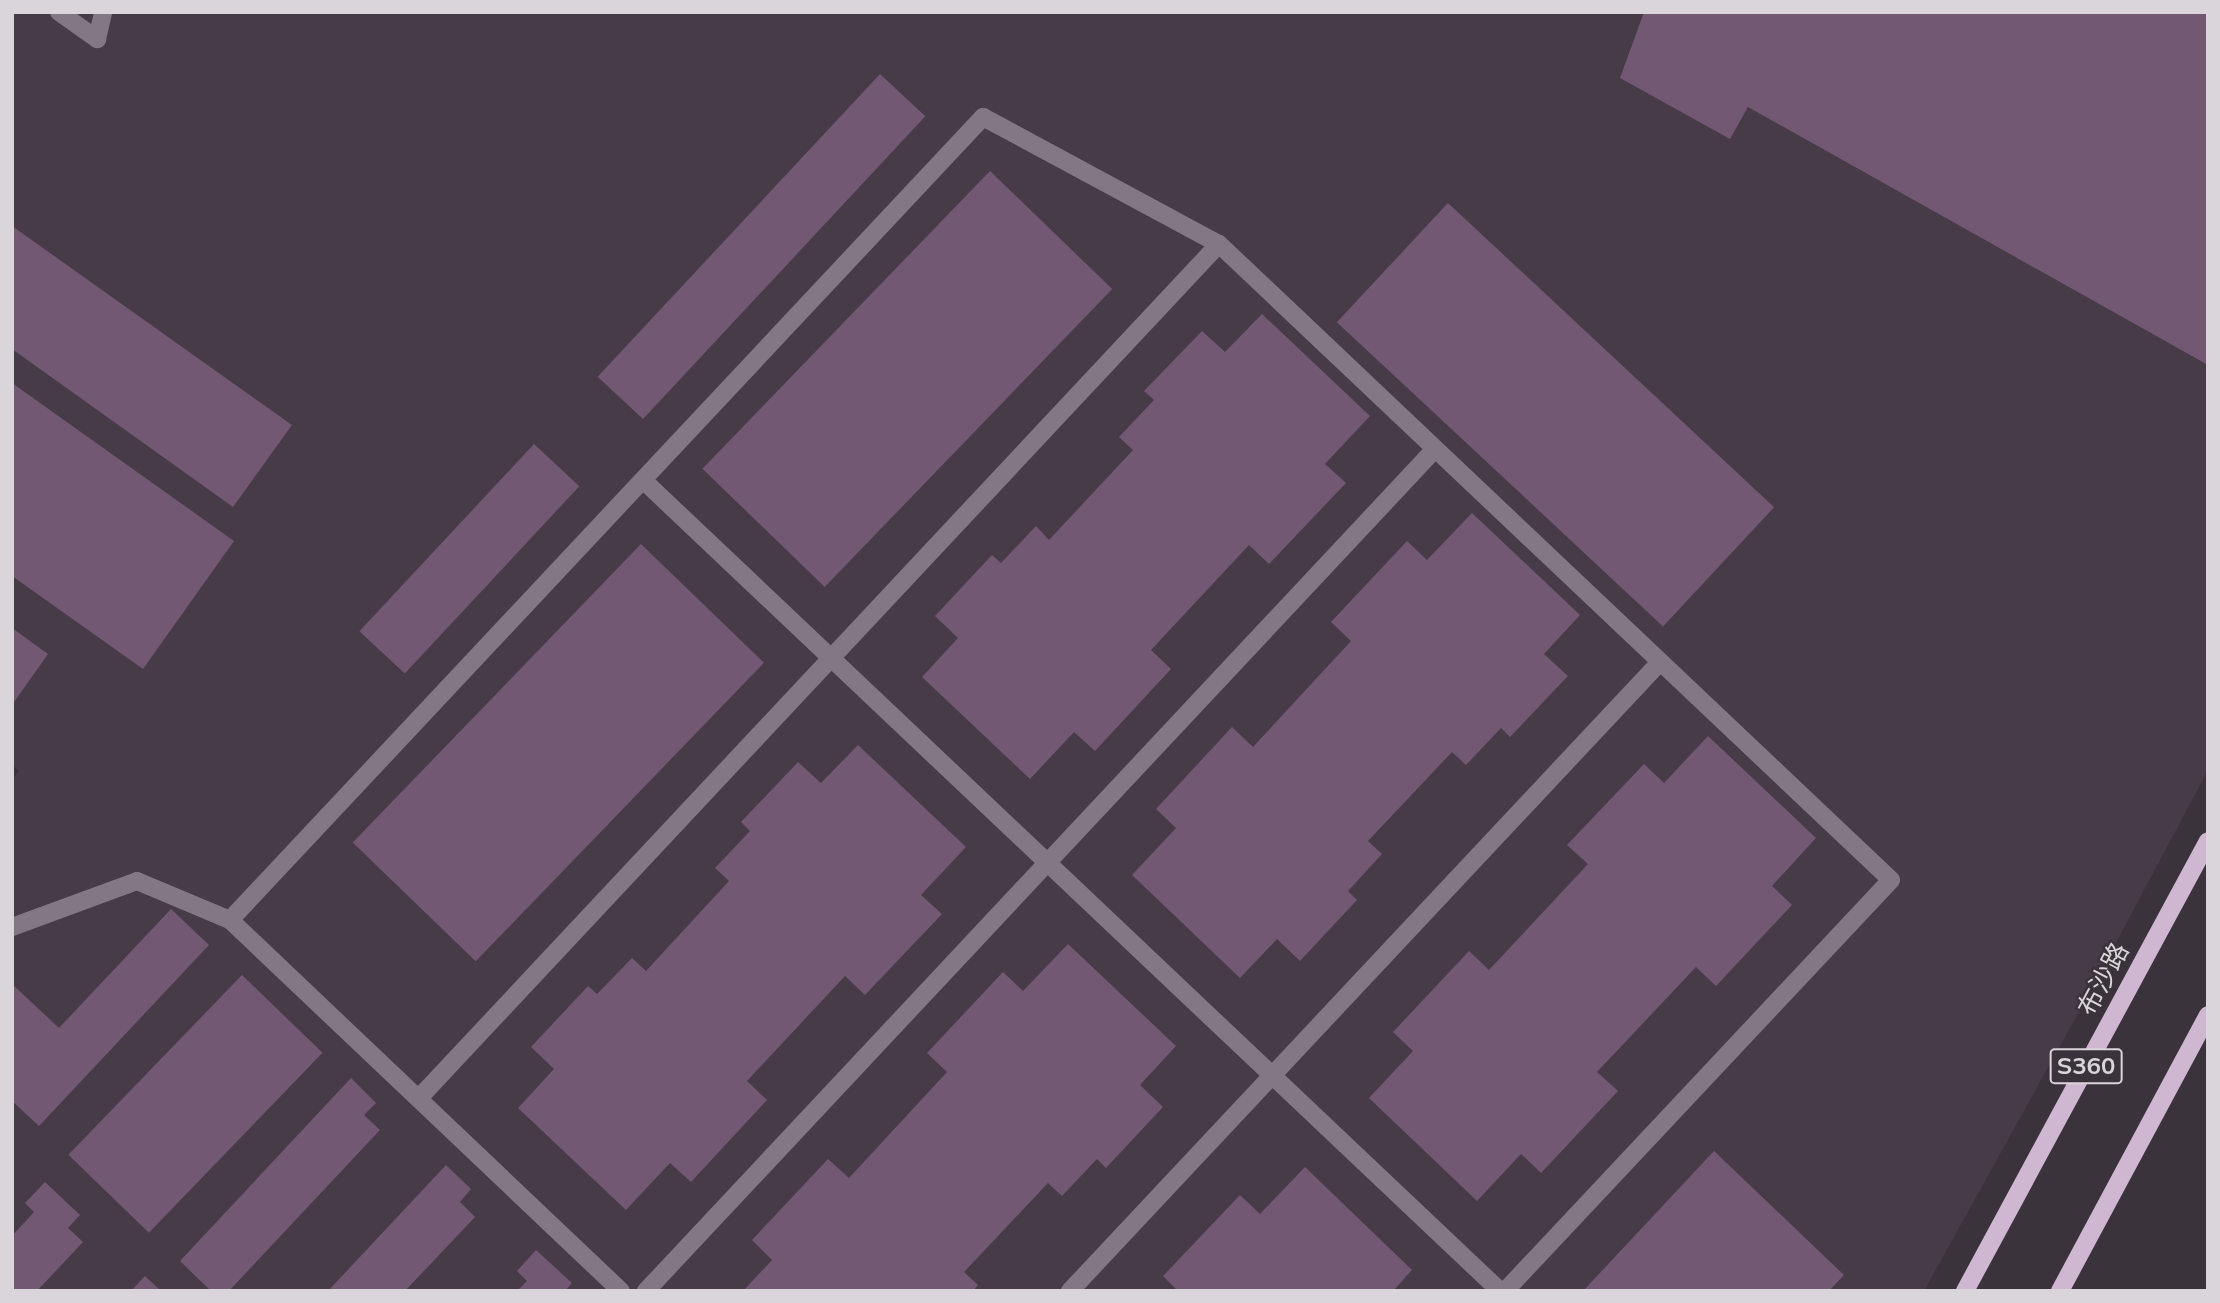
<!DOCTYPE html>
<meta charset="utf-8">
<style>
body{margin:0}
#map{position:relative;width:2220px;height:1303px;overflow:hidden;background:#3a333b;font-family:Mulish,"Noto Sans SC",sans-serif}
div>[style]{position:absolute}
.built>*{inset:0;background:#473b48}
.building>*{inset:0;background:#725873;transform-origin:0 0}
.minor>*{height:18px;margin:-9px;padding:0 9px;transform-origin:9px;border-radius:9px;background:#837784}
.major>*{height:18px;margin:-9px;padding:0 9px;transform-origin:9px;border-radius:9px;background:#cfb7d1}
span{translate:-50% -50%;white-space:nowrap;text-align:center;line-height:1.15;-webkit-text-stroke:5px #3a333b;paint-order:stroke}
.shield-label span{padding:2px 5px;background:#3a333b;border:2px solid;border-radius:5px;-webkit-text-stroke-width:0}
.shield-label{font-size:24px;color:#dad5da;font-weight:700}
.street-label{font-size:26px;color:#dad5da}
.frame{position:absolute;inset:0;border:14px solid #dad5da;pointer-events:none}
</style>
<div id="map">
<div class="built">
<div style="clip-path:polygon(12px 12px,2208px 12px,2208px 770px,2086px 999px,1924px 1291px,12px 1291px,12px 779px,19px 771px,12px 765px)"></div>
</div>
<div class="building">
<div style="clip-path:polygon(1644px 12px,2208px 12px,2208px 365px,1748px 107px,1730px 139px,1620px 78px)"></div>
<div style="left:880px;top:74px;width:62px;height:414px;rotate:43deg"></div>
<div style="left:990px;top:171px;width:170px;height:414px;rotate:44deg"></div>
<div style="left:1448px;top:203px;width:446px;height:163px;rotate:43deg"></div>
<div style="clip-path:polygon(12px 226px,292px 425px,233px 507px,12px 349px)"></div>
<div style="clip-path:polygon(1262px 314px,1370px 416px,1325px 464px,1346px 483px,1269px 564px,1249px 545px,1151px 650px,1171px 669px,1095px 751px,1074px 732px,1030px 779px,922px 677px,958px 638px,935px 616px,992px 555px,1001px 563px,1036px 526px,1049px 540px,1133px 450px,1119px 437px,1154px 400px,1144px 391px,1202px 331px,1225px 352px)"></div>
<div style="clip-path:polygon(12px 383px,234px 541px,143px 669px,12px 576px)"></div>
<div style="left:534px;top:444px;width:62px;height:256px;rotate:43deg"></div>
<div style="clip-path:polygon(1472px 513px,1580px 615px,1544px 654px,1568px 676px,1510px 737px,1501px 728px,1466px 765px,1452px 752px,1368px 841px,1382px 854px,1348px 891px,1357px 900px,1300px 961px,1277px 939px,1240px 978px,1132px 875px,1176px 828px,1156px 809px,1232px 727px,1253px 747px,1351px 641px,1331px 622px,1407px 541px,1427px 560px)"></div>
<div style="left:641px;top:544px;width:171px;height:415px;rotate:44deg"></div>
<div style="clip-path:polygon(12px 628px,48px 654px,12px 705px)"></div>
<div style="clip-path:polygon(1708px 736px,1816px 838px,1772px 886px,1792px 905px,1716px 986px,1696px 967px,1597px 1072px,1618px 1091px,1541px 1173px,1521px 1154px,1477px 1201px,1369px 1098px,1413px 1051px,1393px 1032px,1469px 951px,1489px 970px,1588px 864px,1567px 845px,1644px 764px,1664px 783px)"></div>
<div style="clip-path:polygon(858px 745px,966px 847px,921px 895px,942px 914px,865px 995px,845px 976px,747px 1081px,767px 1100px,691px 1182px,670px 1163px,626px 1210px,518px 1108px,554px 1069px,531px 1047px,588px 986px,597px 994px,632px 958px,646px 971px,729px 881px,715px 868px,750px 831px,741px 822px,798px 762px,821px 783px)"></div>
<div style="clip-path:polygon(171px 909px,209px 945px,39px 1126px,12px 1101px,12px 984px,59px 1028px)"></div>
<div style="clip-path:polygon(1068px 944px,1176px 1046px,1140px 1085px,1163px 1107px,1106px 1168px,1097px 1159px,1062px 1196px,1048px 1183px,964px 1272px,978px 1285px,973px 1291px,743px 1291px,772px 1260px,752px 1240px,828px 1159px,849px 1178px,947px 1072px,927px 1053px,1003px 972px,1023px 991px)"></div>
<div style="left:242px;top:975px;width:112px;height:250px;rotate:44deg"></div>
<div style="clip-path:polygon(351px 1078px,376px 1103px,364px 1115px,380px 1130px,229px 1291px,211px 1291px,180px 1261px)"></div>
<div style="clip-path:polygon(1714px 1151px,1844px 1275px,1829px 1291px,1583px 1291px)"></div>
<div style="clip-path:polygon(446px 1165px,471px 1189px,460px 1202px,475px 1217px,405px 1291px,328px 1291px)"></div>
<div style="clip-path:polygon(1305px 1167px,1412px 1270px,1393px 1291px,1178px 1291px,1163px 1276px,1240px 1195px,1260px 1214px)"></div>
<div style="clip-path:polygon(45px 1182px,80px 1215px,68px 1228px,83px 1242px,37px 1291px,12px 1291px,12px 1236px,34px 1212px,25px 1203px)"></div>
<div style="clip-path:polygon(536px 1250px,572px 1283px,565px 1291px,517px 1291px,527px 1281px,517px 1271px)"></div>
<div style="clip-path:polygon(145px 1276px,161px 1291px,131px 1291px)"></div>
</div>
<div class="minor">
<div style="left:59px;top:12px;width:47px;rotate:35.4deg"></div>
<div style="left:97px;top:39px;width:28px;rotate:-77deg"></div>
<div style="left:643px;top:480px;width:1180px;rotate:43.42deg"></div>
<div style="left:230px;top:920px;width:1101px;rotate:-46.84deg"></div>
<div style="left:983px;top:117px;width:268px;rotate:28.3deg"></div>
<div style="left:1219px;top:244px;width:925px;rotate:43.42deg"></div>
<div style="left:1891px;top:880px;width:564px;rotate:133.2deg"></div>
<div style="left:12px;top:927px;width:133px;rotate:-20.2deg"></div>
<div style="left:137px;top:881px;width:101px;rotate:22.8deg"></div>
<div style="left:230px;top:920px;width:539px;rotate:43.5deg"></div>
<div style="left:419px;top:1098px;width:1170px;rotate:-46.87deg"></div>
<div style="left:646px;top:1291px;width:1154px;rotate:-46.86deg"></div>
<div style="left:1070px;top:1291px;width:862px;rotate:-46.83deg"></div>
</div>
<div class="major">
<div style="left:1965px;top:1291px;width:511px;rotate:-61.63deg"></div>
<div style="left:2060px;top:1291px;width:313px;rotate:-61.8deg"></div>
</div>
<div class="shield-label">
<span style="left:2086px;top:1066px">S360</span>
</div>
<div class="street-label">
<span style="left:2103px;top:979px;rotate:-62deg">布沙路</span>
</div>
<div class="frame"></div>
</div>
